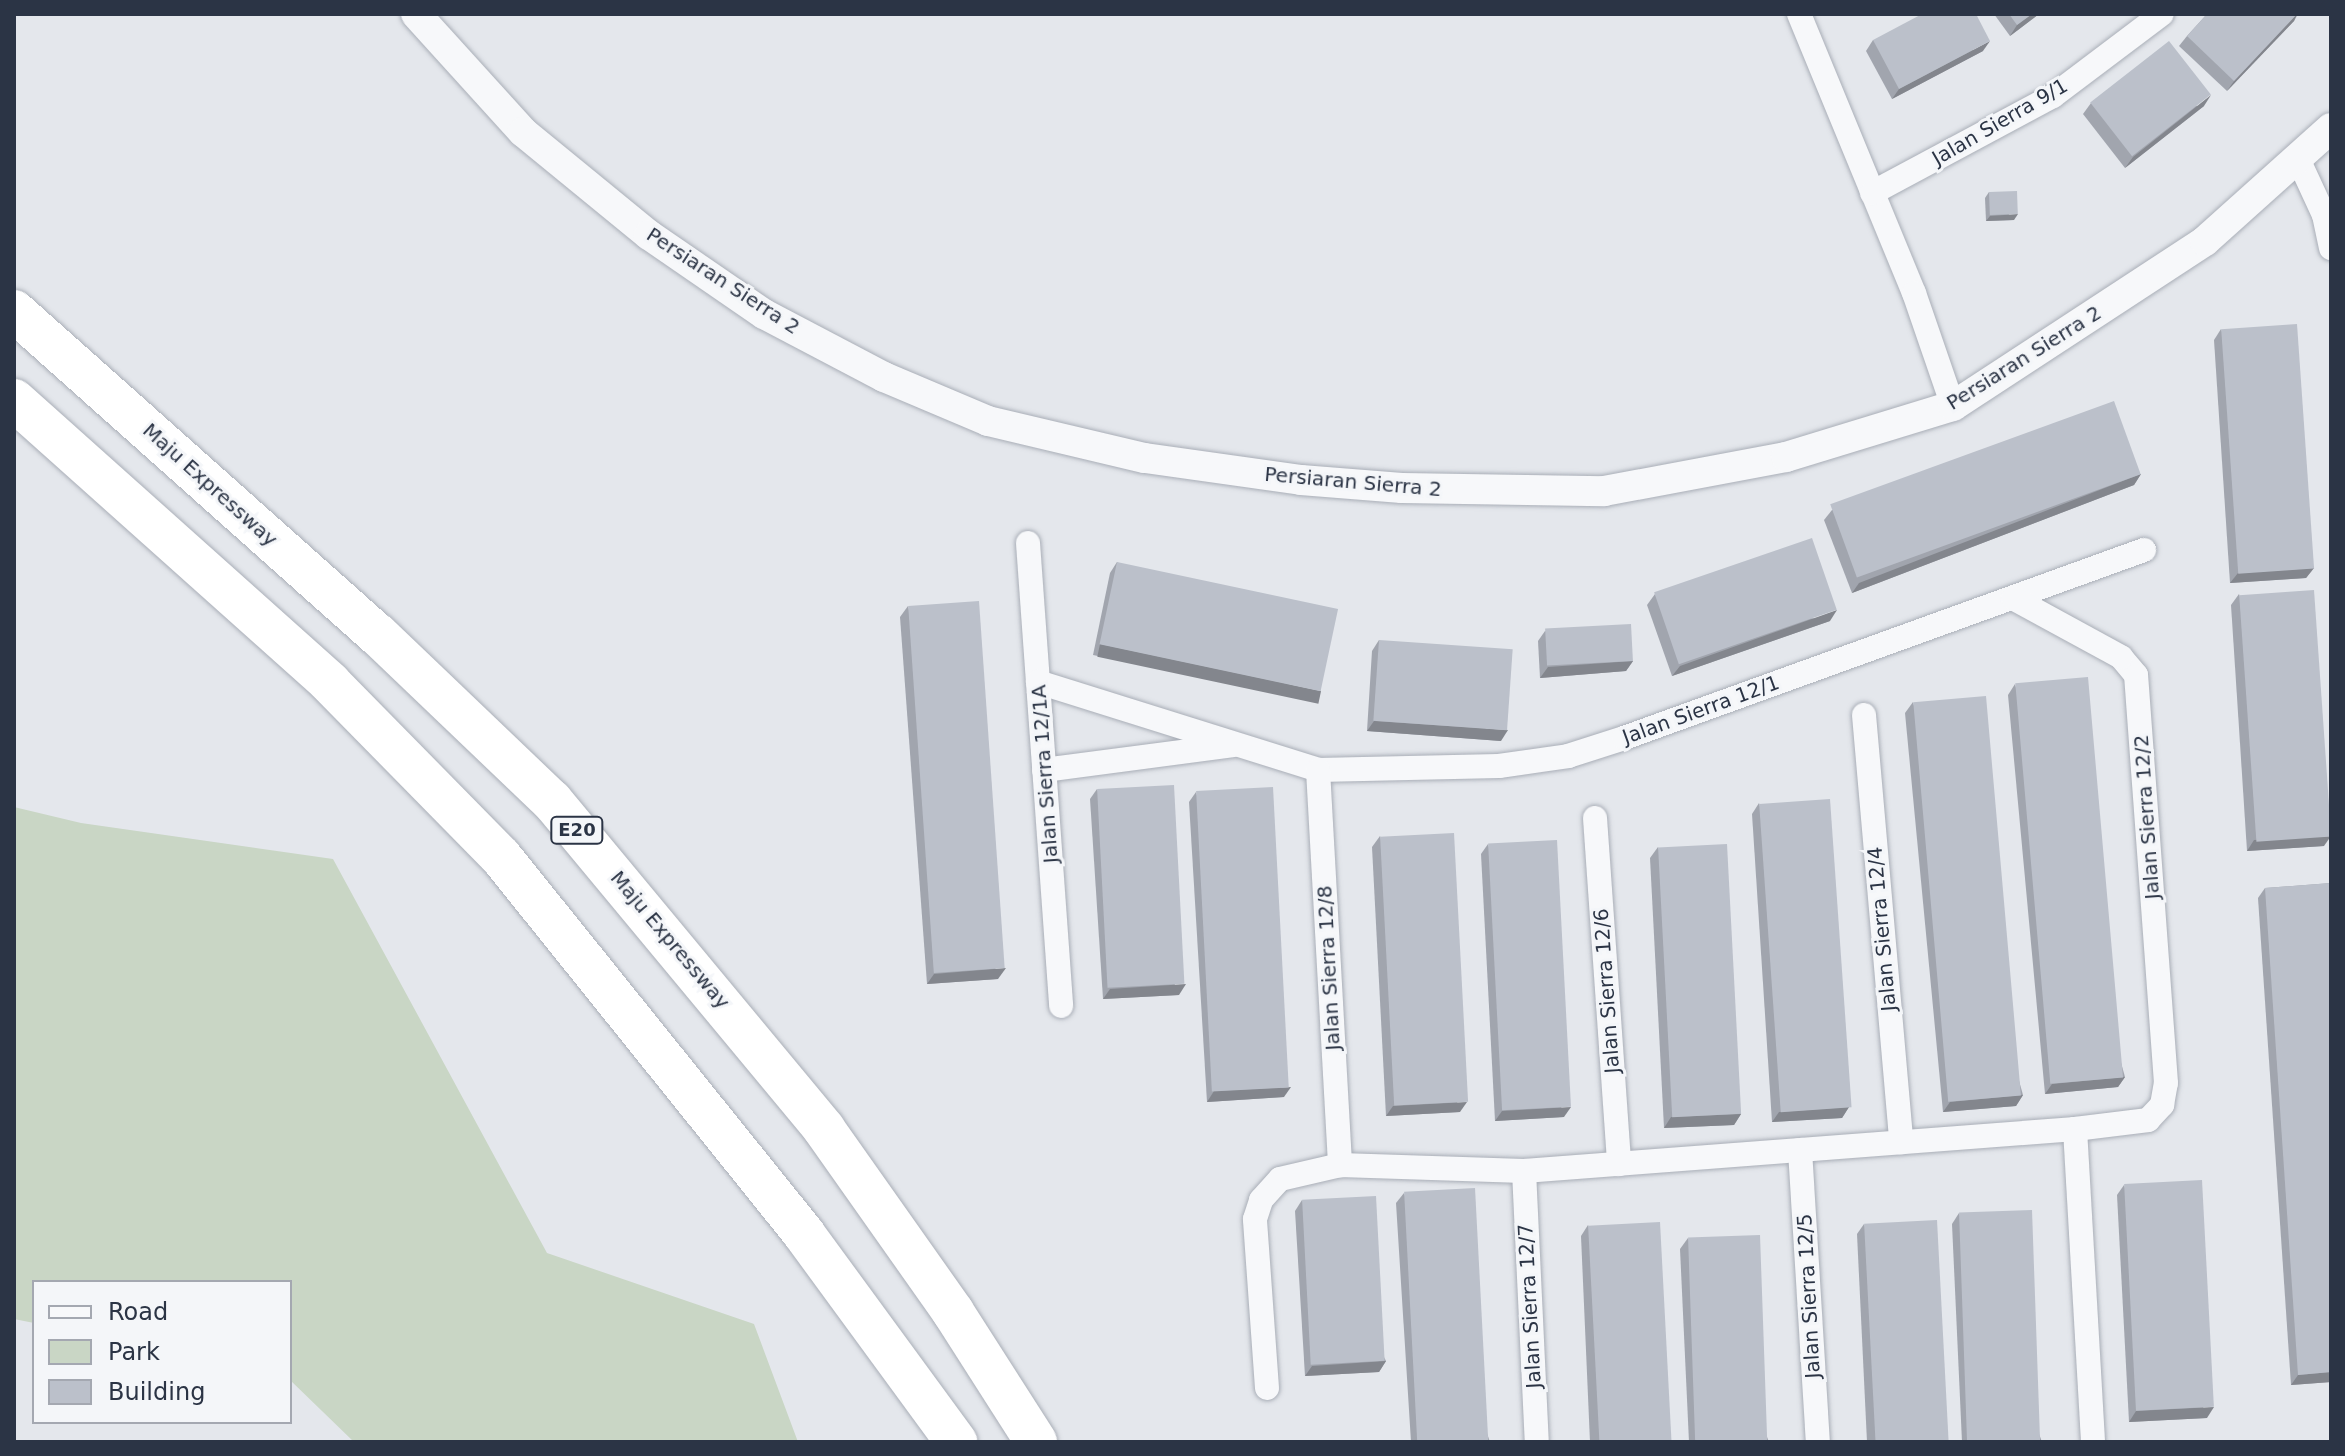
<!DOCTYPE html>
<style>
body{margin:0}
#map{position:relative;width:2345px;height:1456px;overflow:hidden;background:#e4e7ec;font-family:"DejaVu Sans",sans-serif}
div>[style]{position:absolute}
.green>*{inset:0;background:#c9d6c5}
.roads{filter:drop-shadow(0 0 2px #a9aeb7) drop-shadow(0 0 2px #a9aeb7)}
.minor>*{height:24px;margin:-12px;padding:0 12px;transform-origin:12px;border-radius:12px;background:#f7f8fa}
.tertiary>*{height:30px;margin:-15px;padding:0 15px;transform-origin:15px;border-radius:15px;background:#f7f8fa}
.motorway>*{height:42px;margin:-21px;padding:0 21px;transform-origin:21px;border-radius:21px;background:#fff}
.wall>*{inset:0;background:#a1a5ae}
.shaded-wall>*{inset:0;background:#83868d;transform-origin:0 0}
.building>*{inset:0;background:#bbc0ca;transform-origin:0 0}
span{translate:-50% -50%;white-space:nowrap;text-align:center;line-height:1.15;-webkit-text-stroke:6px #f4f6f9;paint-order:stroke}
.shield-label span{padding:2px 6px;background:#f4f6f9;border:2px solid;border-radius:6px;-webkit-text-stroke-width:0}
.shield-label{font-size:18px;color:#2b3445;font-weight:700}
.street-label{font-size:20px;color:#2b3445}
.frame{position:absolute;inset:0;border:16px solid #2b3445;pointer-events:none}
.legend{position:absolute;left:32px;top:1280px;width:260px;height:144px;box-sizing:border-box;background:#f4f6f9;border:2px solid #a4a8b1;margin:0;padding:10px 14px;list-style:none;font-size:24px;color:#2b3445}
.legend li{display:flex;align-items:center;gap:16px;height:40px}
.legend b{width:40px;border:2px solid #a4a8b1}
</style>
<div id="map">
<div class="green">
<div style="clip-path:polygon(14px 807px,81px 823px,333px 859px,547px 1253px,754px 1324px,798px 1442px,354px 1442px,290px 1380px,290px 1282px,34px 1282px,34px 1323px,14px 1319px)"></div>
</div>
<div class="roads">
<div class="minor">
<div style="left:1799px;top:14px;width:302px;rotate:67.6deg"></div>
<div style="left:1914px;top:293px;width:120px;rotate:71deg"></div>
<div style="left:2299px;top:161px;width:60px;rotate:65.2deg"></div>
<div style="left:2324px;top:215px;width:34px;rotate:78deg"></div>
<div style="left:1872px;top:193px;width:205px;rotate:-28.2deg"></div>
<div style="left:2053px;top:96px;width:136px;rotate:-37deg"></div>
<div style="left:1028px;top:543px;width:464px;rotate:85.9deg"></div>
<div style="left:1038px;top:682px;width:294px;rotate:17.4deg"></div>
<div style="left:1318px;top:770px;width:181px;rotate:-1.3deg"></div>
<div style="left:1499px;top:766px;width:70px;rotate:-8.2deg"></div>
<div style="left:1568px;top:756px;width:59px;rotate:-17.8deg"></div>
<div style="left:1624px;top:738px;width:553px;rotate:-19.88deg"></div>
<div style="left:1864px;top:715px;width:429px;rotate:85deg"></div>
<div style="left:1044px;top:770px;width:191px;rotate:-7.5deg"></div>
<div style="left:1318px;top:770px;width:396px;rotate:86.8deg"></div>
<div style="left:1595px;top:818px;width:347px;rotate:86deg"></div>
<div style="left:2075px;top:1129px;width:314px;rotate:86.7deg"></div>
<div style="left:1800px;top:1150px;width:293px;rotate:86.5deg"></div>
<div style="left:1524px;top:1171px;width:271px;rotate:87.3deg"></div>
<div style="left:1267px;top:1388px;width:169px;rotate:-94.1deg"></div>
<div style="left:1255px;top:1219px;width:20px;rotate:-72deg"></div>
<div style="left:1261px;top:1200px;width:28px;rotate:-48deg"></div>
<div style="left:1280px;top:1179px;width:62px;rotate:-13.1deg"></div>
<div style="left:1340px;top:1165px;width:184px;rotate:1.9deg"></div>
<div style="left:1524px;top:1171px;width:553px;rotate:-4.36deg"></div>
<div style="left:2075px;top:1129px;width:74px;rotate:-7deg"></div>
<div style="left:2148px;top:1120px;width:21px;rotate:-47deg"></div>
<div style="left:2162px;top:1105px;width:22px;rotate:-80deg"></div>
<div style="left:2166px;top:1083px;width:409px;rotate:-94.2deg"></div>
<div style="left:2136px;top:675px;width:23px;rotate:-130deg"></div>
<div style="left:2121px;top:657px;width:123px;rotate:-151.4deg"></div>
</div>
<div class="tertiary">
<div style="left:416px;top:14px;width:159px;rotate:47.8deg"></div>
<div style="left:523px;top:132px;width:163px;rotate:39.3deg"></div>
<div style="left:649px;top:235px;width:140px;rotate:34.5deg"></div>
<div style="left:764px;top:314px;width:136px;rotate:27.7deg"></div>
<div style="left:884px;top:377px;width:113px;rotate:22.9deg"></div>
<div style="left:988px;top:421px;width:161px;rotate:13.3deg"></div>
<div style="left:1145px;top:458px;width:158px;rotate:8deg"></div>
<div style="left:1301px;top:480px;width:101px;rotate:4.5deg"></div>
<div style="left:1402px;top:488px;width:202px;rotate:0.9deg"></div>
<div style="left:1604px;top:491px;width:185px;rotate:-10.6deg"></div>
<div style="left:1786px;top:457px;width:175px;rotate:-17deg"></div>
<div style="left:1953px;top:406px;width:301px;rotate:-33.2deg"></div>
<div style="left:2205px;top:241px;width:169px;rotate:-41.9deg"></div>
</div>
<div class="motorway">
<div style="left:14px;top:311px;width:486px;rotate:41.7deg"></div>
<div style="left:377px;top:634px;width:242px;rotate:43.7deg"></div>
<div style="left:552px;top:801px;width:426px;rotate:50.3deg"></div>
<div style="left:824px;top:1129px;width:224px;rotate:54.8deg"></div>
<div style="left:953px;top:1312px;width:154px;rotate:57.4deg"></div>
<div style="left:14px;top:400px;width:424px;rotate:41.8deg"></div>
<div style="left:330px;top:683px;width:244px;rotate:45.5deg"></div>
<div style="left:501px;top:857px;width:484px;rotate:51.2deg"></div>
<div style="left:804px;top:1234px;width:258px;rotate:53.8deg"></div>
</div>
</div>
<div class="wall">
<div style="clip-path:polygon(1994px 14px,2039px 14px,2010px 36px)"></div>
<div style="clip-path:polygon(2207px 14px,2298px 14px,2294px 21px,2227px 91px,2179px 46px,2187px 36px)"></div>
<div style="clip-path:polygon(1873px 40px,1983px 51px,1892px 99px,1866px 51px)"></div>
<div style="clip-path:polygon(2091px 103px,2204px 106px,2125px 168px,2083px 114px)"></div>
<div style="clip-path:polygon(1989px 192px,2014px 220px,1986px 221px,1985px 198px)"></div>
<div style="clip-path:polygon(2221px 329px,2314px 568px,2306px 578px,2230px 583px,2214px 340px)"></div>
<div style="clip-path:polygon(2141px 474px,2134px 485px,1852px 593px,1824px 520px,1832px 510px)"></div>
<div style="clip-path:polygon(1117px 562px,1313px 701px,1093px 655px,1110px 573px)"></div>
<div style="clip-path:polygon(1655px 594px,1830px 621px,1672px 676px,1647px 605px)"></div>
<div style="clip-path:polygon(2239px 594px,2324px 846px,2247px 851px,2231px 605px)"></div>
<div style="clip-path:polygon(908px 606px,998px 979px,927px 984px,900px 617px)"></div>
<div style="clip-path:polygon(1545px 631px,1633px 661px,1626px 671px,1540px 678px,1538px 641px)"></div>
<div style="clip-path:polygon(1379px 640px,1501px 741px,1367px 731px,1372px 651px)"></div>
<div style="clip-path:polygon(2015px 684px,2125px 1077px,2118px 1087px,2045px 1094px,2008px 695px)"></div>
<div style="clip-path:polygon(1913px 702px,2023px 1095px,2016px 1106px,1943px 1112px,1905px 713px)"></div>
<div style="clip-path:polygon(1097px 789px,1179px 995px,1103px 999px,1090px 799px)"></div>
<div style="clip-path:polygon(1196px 792px,1284px 1097px,1207px 1102px,1189px 802px)"></div>
<div style="clip-path:polygon(1759px 803px,1849px 1107px,1842px 1118px,1772px 1122px,1752px 814px)"></div>
<div style="clip-path:polygon(1380px 836px,1460px 1112px,1386px 1116px,1372px 847px)"></div>
<div style="clip-path:polygon(1488px 844px,1564px 1117px,1495px 1121px,1481px 854px)"></div>
<div style="clip-path:polygon(1658px 847px,1741px 1114px,1734px 1125px,1664px 1128px,1650px 858px)"></div>
<div style="clip-path:polygon(2331px 883px,2331px 1382px,2291px 1385px,2258px 898px,2265px 888px)"></div>
<div style="clip-path:polygon(2124px 1185px,2207px 1418px,2129px 1422px,2117px 1195px)"></div>
<div style="clip-path:polygon(1404px 1193px,1490px 1442px,1411px 1442px,1396px 1203px)"></div>
<div style="clip-path:polygon(1302px 1200px,1386px 1361px,1379px 1372px,1305px 1376px,1295px 1211px)"></div>
<div style="clip-path:polygon(1959px 1213px,2042px 1442px,1962px 1442px,1952px 1224px)"></div>
<div style="clip-path:polygon(1864px 1224px,1947px 1442px,1867px 1442px,1857px 1234px)"></div>
<div style="clip-path:polygon(1588px 1225px,1670px 1442px,1590px 1442px,1581px 1236px)"></div>
<div style="clip-path:polygon(1688px 1238px,1769px 1442px,1689px 1442px,1680px 1249px)"></div>
</div>
<div class="shaded-wall">
<div style="clip-path:polygon(2032px 14px,2039px 14px,2010px 36px,2017px 25px)"></div>
<div style="clip-path:polygon(2297px 14px,2294px 21px,2227px 91px,2234px 81px)"></div>
<div style="clip-path:polygon(1990px 41px,1983px 51px,1892px 99px,1899px 89px)"></div>
<div style="clip-path:polygon(2211px 95px,2204px 106px,2125px 168px,2133px 157px)"></div>
<div style="clip-path:polygon(2018px 214px,2014px 220px,1986px 221px,1990px 216px)"></div>
<div style="clip-path:polygon(2141px 474px,2134px 485px,1852px 593px,1859px 583px)"></div>
<div style="clip-path:polygon(2314px 568px,2306px 578px,2230px 583px,2238px 573px)"></div>
<div style="clip-path:polygon(1837px 610px,1830px 621px,1672px 676px,1680px 666px)"></div>
<div style="left:1100px;top:644px;width:226px;height:13px;rotate:12deg"></div>
<div style="clip-path:polygon(1633px 661px,1626px 671px,1540px 678px,1548px 667px)"></div>
<div style="clip-path:polygon(1374px 721px,1508px 730px,1501px 741px,1367px 731px)"></div>
<div style="clip-path:polygon(2331px 836px,2324px 846px,2247px 851px,2254px 840px)"></div>
<div style="clip-path:polygon(1006px 968px,998px 979px,927px 984px,934px 974px)"></div>
<div style="clip-path:polygon(1186px 984px,1179px 995px,1103px 999px,1110px 989px)"></div>
<div style="clip-path:polygon(2125px 1077px,2118px 1087px,2045px 1094px,2052px 1084px)"></div>
<div style="clip-path:polygon(1291px 1087px,1284px 1097px,1207px 1102px,1214px 1091px)"></div>
<div style="clip-path:polygon(2023px 1095px,2016px 1106px,1943px 1112px,1950px 1102px)"></div>
<div style="clip-path:polygon(1467px 1102px,1460px 1112px,1386px 1116px,1393px 1106px)"></div>
<div style="clip-path:polygon(1571px 1107px,1564px 1117px,1495px 1121px,1502px 1111px)"></div>
<div style="clip-path:polygon(1849px 1107px,1842px 1118px,1772px 1122px,1779px 1112px)"></div>
<div style="clip-path:polygon(1741px 1114px,1734px 1125px,1664px 1128px,1671px 1117px)"></div>
<div style="clip-path:polygon(1386px 1361px,1379px 1372px,1305px 1376px,1312px 1366px)"></div>
<div style="clip-path:polygon(2331px 1372px,2331px 1382px,2291px 1385px,2298px 1375px)"></div>
<div style="clip-path:polygon(2214px 1407px,2207px 1418px,2129px 1422px,2136px 1411px)"></div>
</div>
<div class="building">
<div style="clip-path:polygon(1922px 14px,1976px 14px,1990px 41px,1899px 89px,1873px 40px)"></div>
<div style="clip-path:polygon(2009px 14px,2032px 14px,2017px 25px)"></div>
<div style="clip-path:polygon(2207px 14px,2297px 14px,2234px 81px,2187px 36px)"></div>
<div style="left:2169px;top:41px;width:68px;height:100px;rotate:52deg"></div>
<div style="left:2017px;top:191px;width:23px;height:28px;rotate:88deg"></div>
<div style="left:2297px;top:324px;width:245px;height:76px;rotate:86deg"></div>
<div style="left:2114px;top:401px;width:78px;height:302px;rotate:70deg"></div>
<div style="left:1812px;top:538px;width:76px;height:167px;rotate:71deg"></div>
<div style="left:1117px;top:562px;width:226px;height:84px;rotate:12deg"></div>
<div style="left:2314px;top:590px;width:247px;height:75px;rotate:86deg"></div>
<div style="left:979px;top:601px;width:368px;height:71px;rotate:86deg"></div>
<div style="left:1631px;top:624px;width:37px;height:86px;rotate:87deg"></div>
<div style="left:1379px;top:640px;width:134px;height:81px;rotate:4deg"></div>
<div style="left:2088px;top:677px;width:402px;height:73px;rotate:85deg"></div>
<div style="left:1986px;top:696px;width:401px;height:73px;rotate:85deg"></div>
<div style="left:1174px;top:785px;width:199px;height:77px;rotate:87deg"></div>
<div style="left:1273px;top:787px;width:301px;height:77px;rotate:87deg"></div>
<div style="left:1830px;top:799px;width:309px;height:71px;rotate:86deg"></div>
<div style="left:1454px;top:833px;width:269px;height:74px;rotate:87deg"></div>
<div style="left:1557px;top:840px;width:267px;height:69px;rotate:87deg"></div>
<div style="left:1727px;top:844px;width:270px;height:69px;rotate:87deg"></div>
<div style="clip-path:polygon(2331px 883px,2331px 1372px,2298px 1375px,2265px 888px)"></div>
<div style="left:2202px;top:1180px;width:227px;height:78px;rotate:87deg"></div>
<div style="left:1475px;top:1188px;width:254px;height:71px;rotate:87deg"></div>
<div style="left:1376px;top:1196px;width:165px;height:74px;rotate:87deg"></div>
<div style="left:2032px;top:1210px;width:232px;height:73px;rotate:88deg"></div>
<div style="left:1937px;top:1220px;width:222px;height:73px;rotate:87deg"></div>
<div style="left:1660px;top:1222px;width:220px;height:72px;rotate:87deg"></div>
<div style="left:1760px;top:1235px;width:207px;height:72px;rotate:88deg"></div>
</div>
<div class="shield-label">
<span style="left:577px;top:830px">E20</span>
</div>
<div class="street-label">
<span style="left:2000px;top:122px;rotate:-30deg">Jalan Sierra 9/1</span>
<span style="left:723px;top:281px;rotate:33deg">Persiaran Sierra 2</span>
<span style="left:2024px;top:358px;rotate:-32deg">Persiaran Sierra 2</span>
<span style="left:1353px;top:482px;rotate:5deg">Persiaran Sierra 2</span>
<span style="left:210px;top:485px;rotate:42deg">Maju Expressway</span>
<span style="left:1701px;top:710px;rotate:-20deg">Jalan Sierra 12/1</span>
<span style="left:1045px;top:774px;rotate:-94deg">Jalan Sierra 12/1A</span>
<span style="left:2147px;top:817px;rotate:-94deg">Jalan Sierra 12/2</span>
<span style="left:1882px;top:929px;rotate:-95deg">Jalan Sierra 12/4</span>
<span style="left:670px;top:940px;rotate:50deg">Maju Expressway</span>
<span style="left:1329px;top:968px;rotate:-93deg">Jalan Sierra 12/8</span>
<span style="left:1607px;top:991px;rotate:-94deg">Jalan Sierra 12/6</span>
<span style="left:1809px;top:1296px;rotate:-93deg">Jalan Sierra 12/5</span>
<span style="left:1530px;top:1306px;rotate:-93deg">Jalan Sierra 12/7</span>
</div>
<div class="frame"></div>
<ul class="legend">
<li><b style="height:10px;background:#f7f8fa"></b>Road</li>
<li><b style="height:22px;background:#c9d6c5"></b>Park</li>
<li><b style="height:22px;background:#bbc0ca"></b>Building</li>
</ul>
</div>
